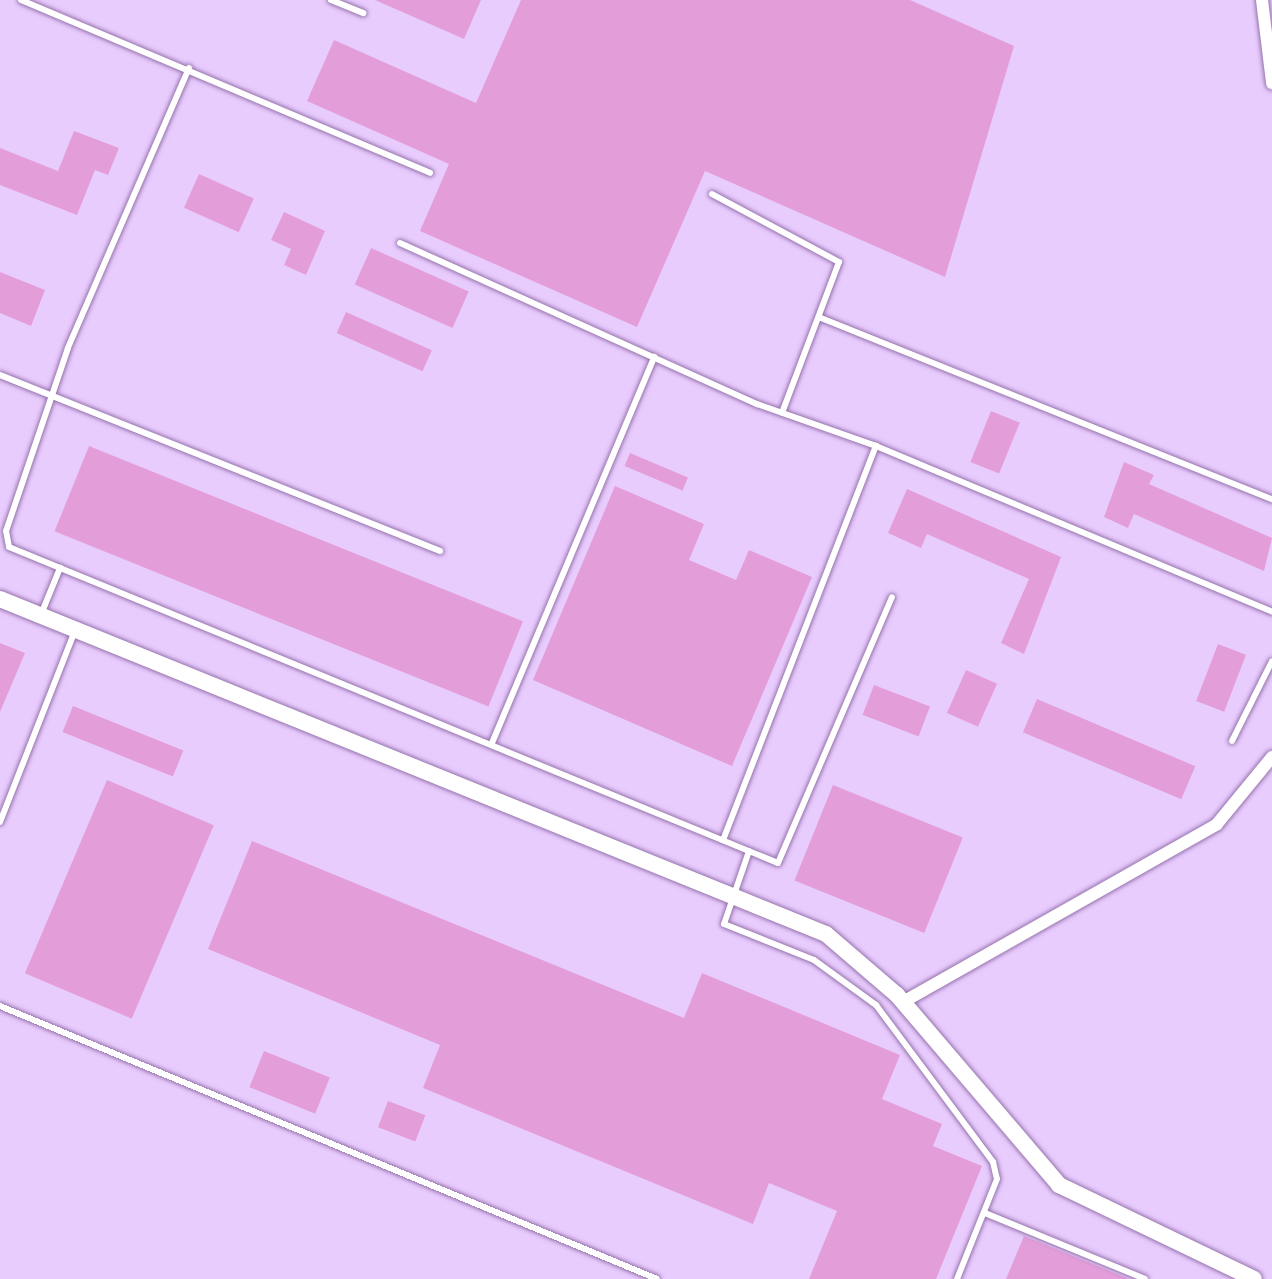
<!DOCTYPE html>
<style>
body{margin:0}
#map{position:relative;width:1272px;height:1279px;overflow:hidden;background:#e9ccfe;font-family:Poppins,sans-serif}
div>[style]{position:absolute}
.building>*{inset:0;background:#e39eda;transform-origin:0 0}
.roads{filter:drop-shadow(0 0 2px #9573ac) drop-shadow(0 0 2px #9573ac)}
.service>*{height:6px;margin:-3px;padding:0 3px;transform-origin:3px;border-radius:3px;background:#fff}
.minor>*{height:12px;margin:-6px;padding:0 6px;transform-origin:6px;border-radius:6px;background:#fff}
.tertiary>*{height:16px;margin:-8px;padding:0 8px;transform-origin:8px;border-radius:8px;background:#fff}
span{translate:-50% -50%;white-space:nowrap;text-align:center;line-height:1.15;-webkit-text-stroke:6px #eee0f9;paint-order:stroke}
</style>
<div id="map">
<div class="building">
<div style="clip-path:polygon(375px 0,481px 0,464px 39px)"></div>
<div style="clip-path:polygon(521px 0,910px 0,1014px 46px,945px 277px,705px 171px,637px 327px,420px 231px,449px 164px,307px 101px,334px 40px,476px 103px)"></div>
<div style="clip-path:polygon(74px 131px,119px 148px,108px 175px,95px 170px,77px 215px,0 185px,0 148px,58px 171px)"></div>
<div style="left:199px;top:174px;width:60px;height:37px;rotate:24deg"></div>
<div style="clip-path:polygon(284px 212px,325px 231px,306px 275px,284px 265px,291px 249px,271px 240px)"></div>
<div style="left:371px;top:248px;width:107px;height:40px;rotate:24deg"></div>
<div style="clip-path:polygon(0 272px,45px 290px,31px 326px,0 313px)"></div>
<div style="left:346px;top:312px;width:94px;height:23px;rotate:24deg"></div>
<div style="left:991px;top:411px;width:31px;height:55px;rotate:22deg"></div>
<div style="left:89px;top:446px;width:468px;height:92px;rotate:22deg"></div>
<div style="left:630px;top:453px;width:63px;height:14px;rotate:23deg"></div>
<div style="clip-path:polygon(1124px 462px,1154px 475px,1149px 484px,1272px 538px,1264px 571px,1134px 514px,1128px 528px,1104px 517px)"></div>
<div style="clip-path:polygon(615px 486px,704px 524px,689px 560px,736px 580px,749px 550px,812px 577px,732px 766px,533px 680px)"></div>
<div style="clip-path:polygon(907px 489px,1061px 557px,1024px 654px,1001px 643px,1029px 579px,927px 534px,921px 548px,888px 533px)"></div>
<div style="clip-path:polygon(0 643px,25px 653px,0 712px)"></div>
<div style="left:1218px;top:644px;width:30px;height:61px;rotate:21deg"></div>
<div style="left:966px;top:670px;width:34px;height:47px;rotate:24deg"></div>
<div style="left:874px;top:685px;width:60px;height:32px;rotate:21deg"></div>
<div style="left:1037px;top:699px;width:172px;height:36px;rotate:23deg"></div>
<div style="left:73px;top:706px;width:119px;height:28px;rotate:22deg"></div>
<div style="left:107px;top:780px;width:116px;height:210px;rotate:23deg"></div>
<div style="left:833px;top:785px;width:140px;height:103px;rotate:22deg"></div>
<div style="clip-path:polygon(252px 841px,684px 1018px,702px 973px,900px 1055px,882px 1099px,942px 1124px,933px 1146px,982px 1166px,936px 1279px,809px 1279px,837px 1211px,769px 1183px,753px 1224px,423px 1088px,440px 1045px,208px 949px)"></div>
<div style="left:264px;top:1051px;width:71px;height:39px;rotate:22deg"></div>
<div style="left:388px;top:1101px;width:40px;height:28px;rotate:21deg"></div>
<div style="clip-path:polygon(1024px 1236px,1129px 1279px,1006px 1279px)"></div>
</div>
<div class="roads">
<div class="service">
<div style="left:21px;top:0;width:444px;rotate:22.9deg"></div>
<div style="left:331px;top:0;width:35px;rotate:22deg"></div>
<div style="left:189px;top:68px;width:305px;rotate:113.4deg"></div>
<div style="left:68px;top:348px;width:193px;rotate:108.7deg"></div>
<div style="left:6px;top:531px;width:16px;rotate:79deg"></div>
<div style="left:9px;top:547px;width:831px;rotate:22.34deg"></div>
<div style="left:778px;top:863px;width:289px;rotate:-66.8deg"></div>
<div style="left:712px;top:194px;width:144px;rotate:28.2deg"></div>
<div style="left:839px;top:262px;width:161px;rotate:110.7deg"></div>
<div style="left:400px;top:243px;width:392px;rotate:24.3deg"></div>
<div style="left:757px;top:404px;width:126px;rotate:19.4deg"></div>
<div style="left:876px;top:446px;width:429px;rotate:22.7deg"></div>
<div style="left:821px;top:318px;width:486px;rotate:21.9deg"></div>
<div style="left:0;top:375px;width:474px;rotate:21.8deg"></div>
<div style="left:42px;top:612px;width:48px;rotate:-67.8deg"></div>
<div style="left:1232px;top:741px;width:89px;rotate:-63.4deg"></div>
<div style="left:492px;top:743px;width:419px;rotate:-67.2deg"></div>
<div style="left:0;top:822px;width:205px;rotate:-68.6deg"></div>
<div style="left:723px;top:840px;width:423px;rotate:-68.8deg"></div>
<div style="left:749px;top:851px;width:77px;rotate:108.9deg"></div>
<div style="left:724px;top:924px;width:97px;rotate:21.8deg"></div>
<div style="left:814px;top:960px;width:77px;rotate:36deg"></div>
<div style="left:876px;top:1005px;width:196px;rotate:53.3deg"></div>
<div style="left:993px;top:1162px;width:17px;rotate:77deg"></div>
<div style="left:997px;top:1179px;width:108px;rotate:111.8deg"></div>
<div style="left:0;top:1006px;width:711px;rotate:22.56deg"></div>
<div style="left:985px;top:1213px;width:173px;rotate:22.4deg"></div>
</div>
<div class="minor">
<div style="left:1262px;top:0;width:84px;rotate:83.1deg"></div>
<div style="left:903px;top:1002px;width:361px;rotate:-29.5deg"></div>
<div style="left:1217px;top:824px;width:87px;rotate:-50.6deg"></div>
</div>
<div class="tertiary">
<div style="left:0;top:599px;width:891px;rotate:22.08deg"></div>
<div style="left:826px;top:934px;width:94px;rotate:40.7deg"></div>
<div style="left:897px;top:995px;width:250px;rotate:49.5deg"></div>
<div style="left:1059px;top:1185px;width:216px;rotate:25.7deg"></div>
</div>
</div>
</div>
